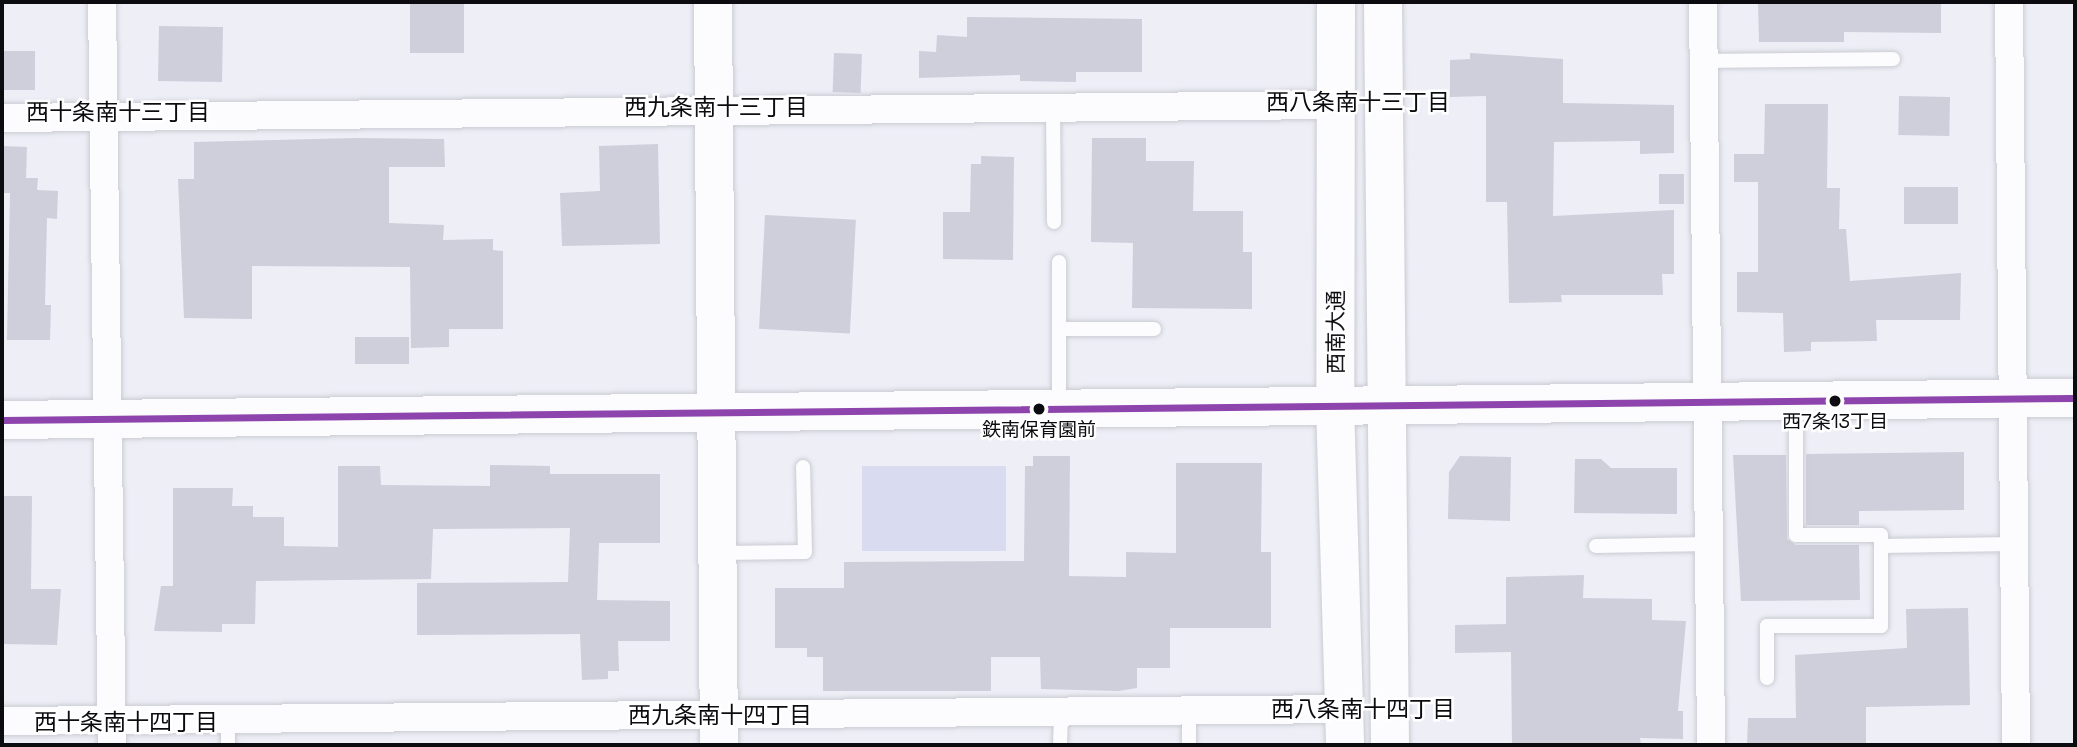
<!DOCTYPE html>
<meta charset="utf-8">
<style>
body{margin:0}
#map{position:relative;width:2077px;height:747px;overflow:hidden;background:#edeef6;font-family:"Space Grotesk","Noto Sans JP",sans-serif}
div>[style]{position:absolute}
.green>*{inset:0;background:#d9dbf0;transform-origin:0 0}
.building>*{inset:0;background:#cecfda;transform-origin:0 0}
.roads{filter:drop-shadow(0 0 2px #cacbd2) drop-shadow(0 0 2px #cacbd2)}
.lane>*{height:14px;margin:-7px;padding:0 7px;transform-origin:7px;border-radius:7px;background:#fcfcfe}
.street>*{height:28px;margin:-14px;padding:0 14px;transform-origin:14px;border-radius:14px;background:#fcfcfe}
.secondary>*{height:38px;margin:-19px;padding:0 19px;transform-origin:19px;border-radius:19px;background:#fcfcfe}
.bus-1>*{height:7px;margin:-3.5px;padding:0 3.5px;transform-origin:3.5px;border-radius:3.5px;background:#8e44ad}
.dots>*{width:19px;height:19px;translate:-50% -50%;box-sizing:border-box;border:4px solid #fff;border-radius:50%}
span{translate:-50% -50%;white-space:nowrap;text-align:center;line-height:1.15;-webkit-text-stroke:5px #fff;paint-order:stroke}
.bus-label{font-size:19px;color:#0b0b10}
.street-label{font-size:21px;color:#0b0b10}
.neighbourhood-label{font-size:23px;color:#0b0b10}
.frame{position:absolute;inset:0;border:4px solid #0b0b10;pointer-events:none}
</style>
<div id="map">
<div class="green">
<div style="left:862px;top:466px;width:144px;height:85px"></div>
</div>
<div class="building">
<div style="left:410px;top:2px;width:54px;height:51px"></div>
<div style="clip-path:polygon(1758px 2px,1941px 2px,1941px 33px,1844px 32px,1844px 42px,1759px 42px)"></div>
<div style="clip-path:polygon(967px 17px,1142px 19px,1142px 72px,1076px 72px,1076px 82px,1020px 81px,1020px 75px,919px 78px,919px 51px,936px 52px,937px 35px,967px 37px)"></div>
<div style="left:159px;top:26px;width:64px;height:55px;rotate:1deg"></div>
<div style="left:2px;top:51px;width:33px;height:39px"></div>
<div style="left:834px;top:53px;width:28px;height:39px;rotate:2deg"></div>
<div style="clip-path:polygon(1470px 53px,1563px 59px,1563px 103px,1674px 105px,1674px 153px,1640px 154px,1640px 141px,1554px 142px,1553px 216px,1674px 210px,1674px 274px,1662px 274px,1663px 295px,1561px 295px,1562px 302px,1509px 303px,1507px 202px,1486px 202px,1486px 96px,1450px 97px,1450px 60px,1470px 59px)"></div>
<div style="left:1899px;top:96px;width:51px;height:39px;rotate:1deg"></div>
<div style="clip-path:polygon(1765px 104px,1828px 104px,1827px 188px,1840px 188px,1839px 229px,1846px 229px,1850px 281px,1961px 273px,1960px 320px,1876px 320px,1877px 341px,1811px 342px,1811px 351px,1784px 352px,1783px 313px,1737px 312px,1737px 272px,1758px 272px,1758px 182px,1734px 182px,1734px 154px,1764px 154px)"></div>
<div style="clip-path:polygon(355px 138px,444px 139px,445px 167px,389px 167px,389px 223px,444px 225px,443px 240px,493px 239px,493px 250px,503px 251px,503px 329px,449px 329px,449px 347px,411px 348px,410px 267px,252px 266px,252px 319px,184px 318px,178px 179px,194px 179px,194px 142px)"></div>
<div style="clip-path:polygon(1092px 138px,1146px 138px,1146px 161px,1194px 161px,1193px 211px,1243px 211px,1243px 252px,1252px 252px,1252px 309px,1132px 308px,1133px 243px,1091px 242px)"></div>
<div style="clip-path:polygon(658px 144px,660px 244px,562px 246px,560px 193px,600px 191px,599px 146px)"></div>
<div style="clip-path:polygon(2px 146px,27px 147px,26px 178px,38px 178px,37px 190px,58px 191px,57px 219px,47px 218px,45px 305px,51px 305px,50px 340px,7px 340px,10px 193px,2px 193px)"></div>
<div style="clip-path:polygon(981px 156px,1014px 157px,1013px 260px,943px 259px,943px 212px,970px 212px,971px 164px,981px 164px)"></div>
<div style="left:1659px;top:174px;width:25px;height:30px"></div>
<div style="left:1904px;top:187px;width:54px;height:37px"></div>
<div style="left:765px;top:215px;width:91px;height:114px;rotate:3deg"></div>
<div style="left:409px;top:337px;width:27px;height:54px;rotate:90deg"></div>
<div style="clip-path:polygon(1964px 452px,1964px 510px,1859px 511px,1859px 525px,1806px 525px,1806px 454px)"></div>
<div style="clip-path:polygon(1733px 455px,1786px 455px,1787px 539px,1796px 545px,1859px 545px,1860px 600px,1741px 601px)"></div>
<div style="clip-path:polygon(1033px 456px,1070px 456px,1069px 576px,1126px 577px,1126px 552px,1176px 553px,1176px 463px,1262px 463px,1261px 552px,1271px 552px,1271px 628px,1170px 628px,1170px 668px,1137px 668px,1137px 688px,1119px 691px,1041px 689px,1040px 657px,991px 657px,991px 691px,823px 691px,823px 657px,807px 657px,807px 648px,775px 648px,775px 588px,844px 588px,844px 562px,1024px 561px,1025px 466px,1033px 466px)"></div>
<div style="clip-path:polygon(1460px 456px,1511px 457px,1510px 521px,1448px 519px,1449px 472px)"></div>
<div style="clip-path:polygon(1575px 459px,1601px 459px,1611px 468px,1677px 468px,1677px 514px,1574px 513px)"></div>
<div style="clip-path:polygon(490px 465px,550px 466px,550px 474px,660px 474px,660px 543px,599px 543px,597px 600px,670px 601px,670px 641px,618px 641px,619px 671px,608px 671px,608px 679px,582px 680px,580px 634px,417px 635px,417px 583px,568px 582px,570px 528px,433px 529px,431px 579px,256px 581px,255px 624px,222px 624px,222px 632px,154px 631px,161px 586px,173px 586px,173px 488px,233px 488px,232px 506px,253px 506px,253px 517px,284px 517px,284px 546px,338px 547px,338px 466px,380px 466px,381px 485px,490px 486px)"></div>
<div style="clip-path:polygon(2px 496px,32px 496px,31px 589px,61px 589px,57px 645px,2px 644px)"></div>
<div style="clip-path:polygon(1584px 575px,1583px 598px,1652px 599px,1652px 620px,1686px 621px,1678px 711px,1683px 711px,1683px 739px,1640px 738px,1641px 745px,1512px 745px,1511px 652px,1455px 653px,1455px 625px,1506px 624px,1506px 577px)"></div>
<div style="clip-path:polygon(1968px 608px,1970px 705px,1866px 707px,1866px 745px,1747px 745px,1748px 718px,1796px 718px,1795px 655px,1907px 648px,1906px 609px)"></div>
</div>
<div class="roads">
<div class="lane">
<div style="left:1703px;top:61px;width:190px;rotate:-0.6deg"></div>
<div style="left:1053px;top:107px;width:115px;rotate:89.5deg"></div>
<div style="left:1059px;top:262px;width:145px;rotate:90deg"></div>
<div style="left:1060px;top:329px;width:94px"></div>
<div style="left:1596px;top:546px;width:112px;rotate:-1deg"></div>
<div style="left:1881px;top:546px;width:133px;rotate:-0.9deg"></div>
<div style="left:719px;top:553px;width:86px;rotate:-0.7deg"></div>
<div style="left:805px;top:552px;width:85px;rotate:-91.3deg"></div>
<div style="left:1767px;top:678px;width:52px;rotate:-90deg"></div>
<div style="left:1767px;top:626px;width:114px"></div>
<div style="left:1881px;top:626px;width:91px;rotate:-90deg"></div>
<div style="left:1881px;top:535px;width:85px;rotate:180deg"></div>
<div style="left:1796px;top:535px;width:133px;rotate:-90deg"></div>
<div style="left:1189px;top:710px;width:35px;rotate:90deg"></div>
<div style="left:228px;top:745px;width:26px;rotate:-90deg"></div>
<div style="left:1060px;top:745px;width:33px;rotate:-88deg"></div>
</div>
<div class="street">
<div style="left:102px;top:2px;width:743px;rotate:89.23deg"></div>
<div style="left:1703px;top:2px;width:743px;rotate:89.38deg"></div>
<div style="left:2009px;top:2px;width:743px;rotate:89.46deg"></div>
<div style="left:2px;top:118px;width:1335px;rotate:-0.56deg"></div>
<div style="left:2px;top:721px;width:1344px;rotate:-0.51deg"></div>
</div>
<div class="secondary">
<div style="left:713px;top:2px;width:743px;rotate:89.54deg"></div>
<div style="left:1336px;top:2px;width:402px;rotate:90.1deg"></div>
<div style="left:1335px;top:404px;width:341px;rotate:88.3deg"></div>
<div style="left:1383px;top:2px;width:743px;rotate:89.46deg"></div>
<div style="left:2px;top:420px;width:2073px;rotate:-0.61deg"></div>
</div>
</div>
<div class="bus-1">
<div style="left:2px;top:420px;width:2073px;rotate:-0.61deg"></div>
</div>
<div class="dots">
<div style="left:1835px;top:401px;background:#0b0b10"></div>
<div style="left:1039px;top:409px;background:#0b0b10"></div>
</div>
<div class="bus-label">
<span style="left:1835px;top:422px">西7条13丁目</span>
<span style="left:1039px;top:430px">鉄南保育園前</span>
</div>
<div class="street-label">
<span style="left:1336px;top:332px;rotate:-90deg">西南大通</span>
</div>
<div class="neighbourhood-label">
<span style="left:1358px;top:102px">西八条南十三丁目</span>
<span style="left:716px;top:107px">西九条南十三丁目</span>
<span style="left:118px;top:112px">西十条南十三丁目</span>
<span style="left:1363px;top:709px">西八条南十四丁目</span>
<span style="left:720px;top:715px">西九条南十四丁目</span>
<span style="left:126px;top:722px">西十条南十四丁目</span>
</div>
<div class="frame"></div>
</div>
